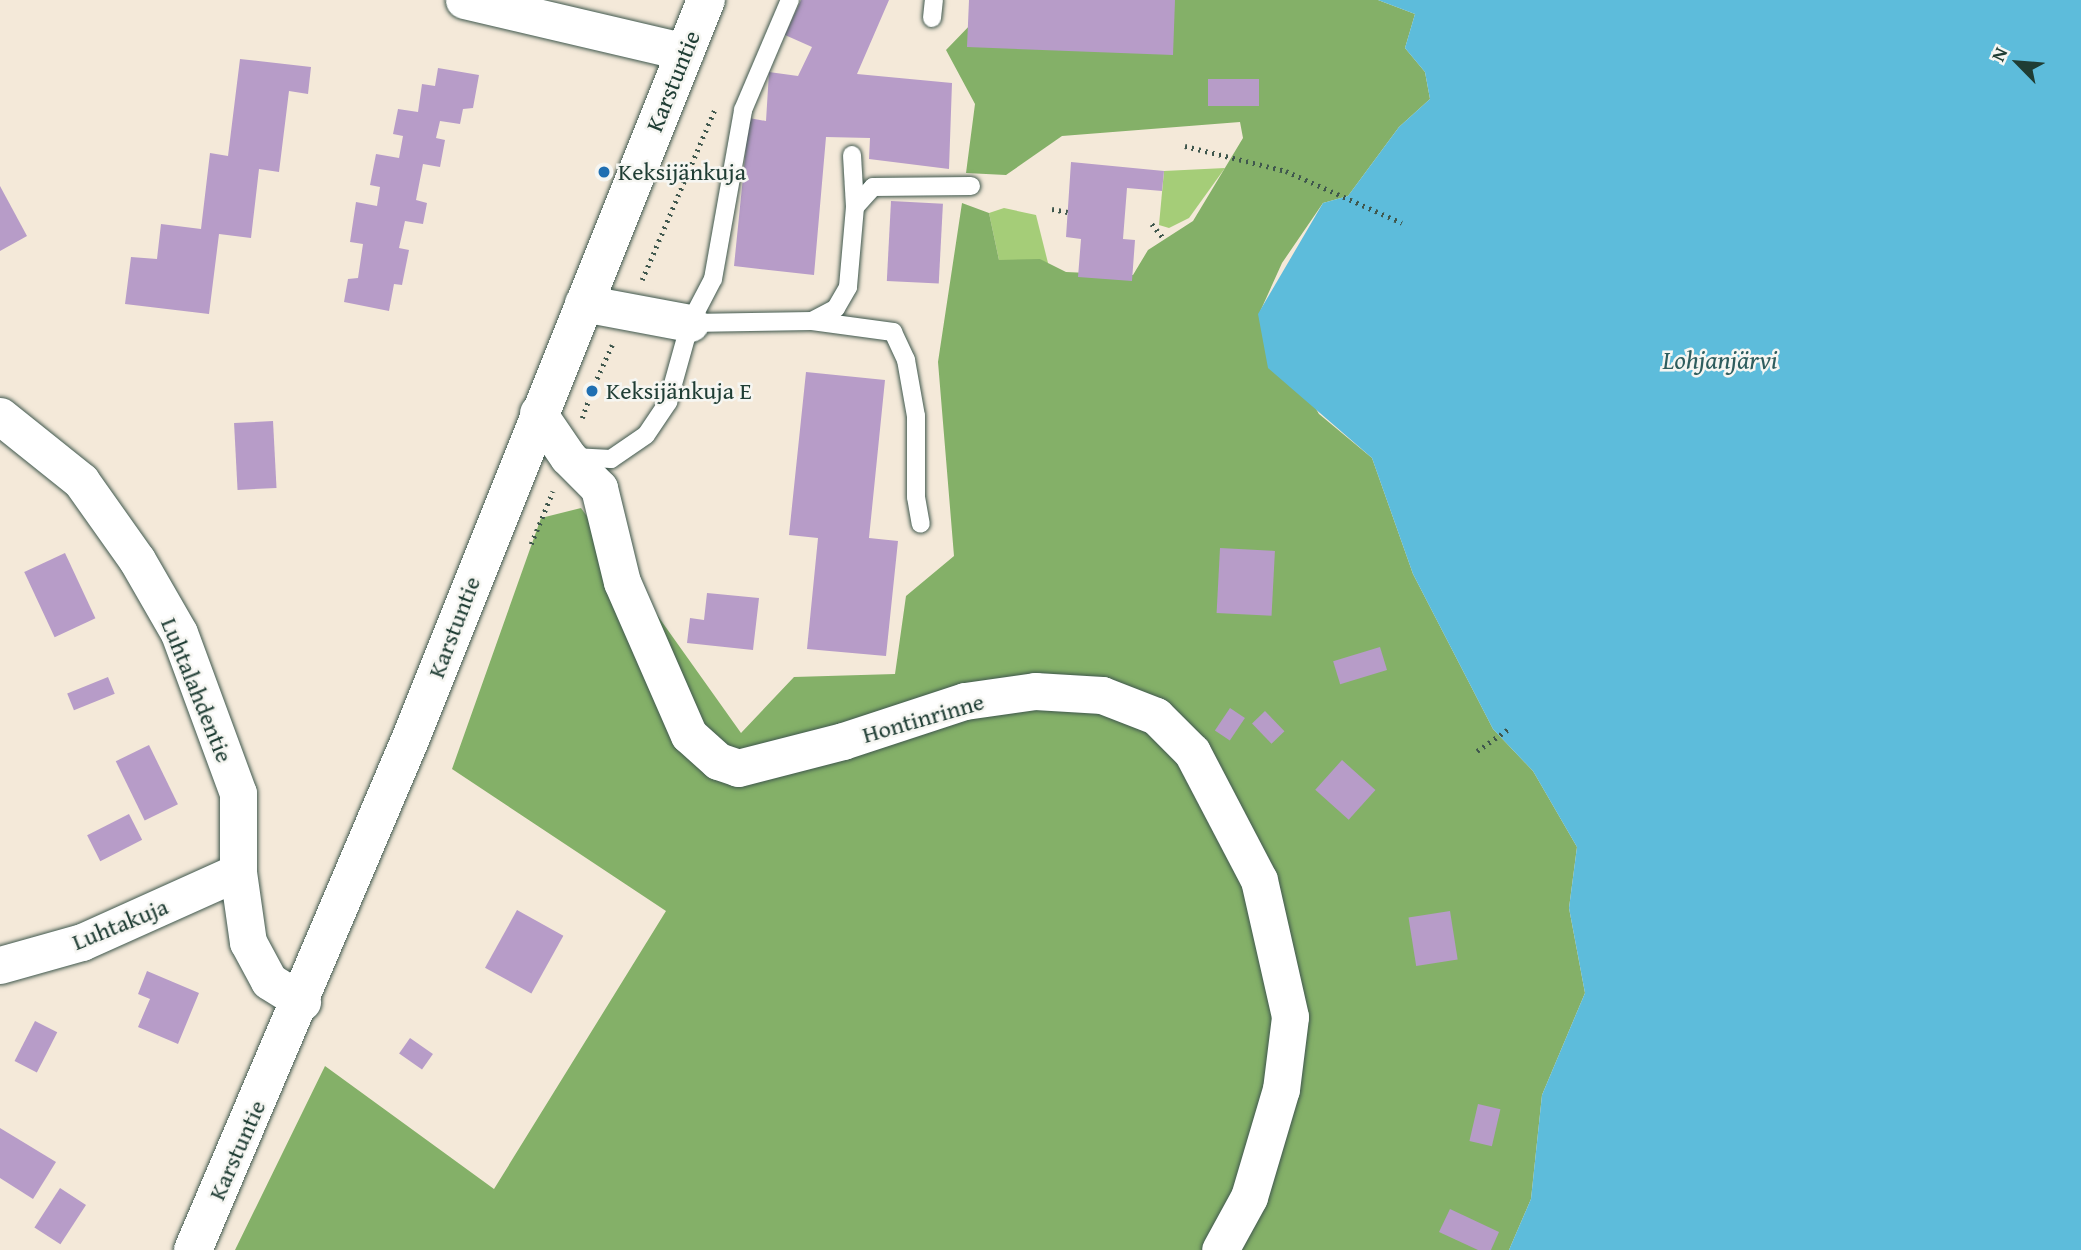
<!DOCTYPE html>
<meta charset="utf-8">
<style>
body{margin:0}
#map{position:relative;width:2081px;height:1250px;overflow:hidden;background:#f4e9d9;font-family:"Gentium Book Plus",serif}
div>[style]{position:absolute}
.green>*{inset:0;background:#a5cd78}
.forest>*{inset:0;background:#84b068}
.water>*{inset:0;background:#5dbcdb}
.building>*{inset:0;background:#b79cc8;transform-origin:0 0}
.path>*{height:4.5px;margin-top:-2.25px;transform-origin:0;background:repeating-linear-gradient(90deg,#3f574d 0 2px,transparent 0 7px)}
.roads{filter:drop-shadow(0 0 2px #3f574d) drop-shadow(0 0 2px #3f574d)}
.service>*{height:18px;margin:-9px;padding:0 9px;transform-origin:9px;border-radius:9px;background:#fff}
.minor>*{height:37px;margin:-18.5px;padding:0 18.5px;transform-origin:18.5px;border-radius:18.5px;background:#fff}
.tertiary>*{height:38px;margin:-19px;padding:0 19px;transform-origin:19px;border-radius:19px;background:#fff}
.dots>*{width:19px;height:19px;translate:-50% -50%;box-sizing:border-box;border:4px solid #f6f6f2;border-radius:50%}
span{translate:-50% -50%;white-space:nowrap;text-align:center;line-height:1.15;-webkit-text-stroke:5px #f6f6f2;paint-order:stroke}
.street-label{font-size:24px;color:#1f3d34}
.poi-label{font-size:24px;color:#1f3d34}
.left{translate:0 -50%;text-align:left}
.water-label{font-size:26px;color:#2e5d5e;font-style:italic}
.north{position:absolute;left:1983px;top:28px;width:70px;height:70px;-webkit-text-stroke:5px #f6f6f2;paint-order:stroke;rotate:295deg;font-size:19px;font-weight:700;line-height:28px;text-align:center;color:#1f3d34}
.north::after{content:'';display:block;margin:auto;width:24px;height:32px;background:#1f3d34;clip-path:polygon(50% 0,100% 100%,50% 72%,0 100%)}
</style>
<div id="map">
<div class="green">
<div style="clip-path:polygon(1225px 168px,1189px 218px,1169px 228px,1159px 225px,1164px 171px)"></div>
<div style="clip-path:polygon(1004px 208px,1036px 215px,1048px 263px,999px 260px,989px 213px)"></div>
</div>
<div class="forest">
<div style="clip-path:polygon(1153px 0,1378px 0,1415px 14px,1405px 48px,1425px 72px,1430px 99px,1399px 127px,1348px 196px,1323px 203px,1282px 263px,1259px 314px,1319px 414px,1372px 458px,1413px 574px,1493px 729px,1533px 771px,1577px 847px,1569px 908px,1585px 993px,1542px 1095px,1531px 1199px,1509px 1250px,235px 1250px,325px 1066px,494px 1189px,666px 911px,452px 769px,541px 518px,581px 508px,741px 733px,794px 677px,895px 674px,906px 596px,954px 556px,938px 362px,962px 203px,989px 213px,999px 260px,1040px 259px,1066px 272px,1133px 275px,1148px 250px,1193px 221px,1243px 138px,1240px 122px,1062px 136px,1006px 175px,966px 173px,975px 104px,946px 50px,975px 20px)"></div>
</div>
<div class="water">
<div style="clip-path:polygon(1378px 0,2081px 0,2081px 1250px,1509px 1250px,1531px 1199px,1542px 1095px,1585px 993px,1569px 908px,1577px 847px,1533px 771px,1493px 729px,1413px 574px,1372px 458px,1268px 368px,1258px 314px,1323px 203px,1348px 196px,1399px 127px,1430px 99px,1425px 72px,1405px 48px,1415px 14px)"></div>
</div>
<div class="building">
<div style="clip-path:polygon(801px 0,889px 0,857px 74px,952px 83px,949px 169px,869px 159px,870px 138px,826px 137px,814px 275px,734px 266px,749px 118px,766px 121px,769px 72px,798px 76px,812px 47px,785px 35px)"></div>
<div style="clip-path:polygon(969px 0,1175px 0,1173px 55px,967px 47px)"></div>
<div style="clip-path:polygon(240px 59px,311px 67px,308px 94px,289px 91px,279px 172px,259px 169px,251px 238px,219px 234px,209px 314px,125px 304px,131px 257px,157px 259px,161px 224px,201px 229px,210px 153px,228px 156px)"></div>
<div style="clip-path:polygon(438px 68px,479px 75px,473px 108px,463px 109px,460px 124px,440px 121px,436px 138px,445px 140px,440px 167px,423px 164px,416px 200px,427px 203px,423px 224px,405px 221px,399px 248px,409px 250px,402px 285px,394px 284px,389px 311px,344px 302px,348px 279px,358px 278px,363px 244px,350px 242px,356px 202px,377px 206px,380px 187px,370px 185px,376px 154px,399px 158px,403px 136px,393px 134px,398px 109px,418px 112px,422px 84px,435px 86px)"></div>
<div style="left:1208px;top:79px;width:51px;height:27px"></div>
<div style="clip-path:polygon(1071px 162px,1164px 171px,1162px 191px,1127px 188px,1123px 239px,1135px 240px,1132px 281px,1078px 277px,1081px 239px,1066px 237px)"></div>
<div style="clip-path:polygon(0 186px,27px 236px,0 251px)"></div>
<div style="left:891px;top:201px;width:52px;height:80px;rotate:3deg"></div>
<div style="clip-path:polygon(806px 372px,885px 380px,869px 538px,898px 541px,886px 656px,807px 649px,818px 538px,789px 535px)"></div>
<div style="left:273px;top:421px;width:67px;height:39px;rotate:87deg"></div>
<div style="left:1220px;top:548px;width:55px;height:65px;rotate:3deg"></div>
<div style="left:65px;top:553px;width:72px;height:45px;rotate:65deg"></div>
<div style="clip-path:polygon(707px 593px,759px 598px,753px 650px,687px 643px,690px 618px,704px 620px)"></div>
<div style="left:1380px;top:647px;width:24px;height:49px;rotate:73deg"></div>
<div style="left:108px;top:677px;width:18px;height:44px;rotate:68deg"></div>
<div style="left:1230px;top:708px;width:18px;height:27px;rotate:34deg"></div>
<div style="left:1265px;top:711px;width:28px;height:18px;rotate:46deg"></div>
<div style="left:149px;top:745px;width:66px;height:37px;rotate:64deg"></div>
<div style="left:1342px;top:760px;width:45px;height:40px;rotate:42deg"></div>
<div style="left:129px;top:814px;width:29px;height:47px;rotate:63deg"></div>
<div style="left:517px;top:910px;width:53px;height:66px;rotate:29deg"></div>
<div style="left:1450px;top:911px;width:49px;height:42px;rotate:81deg"></div>
<div style="clip-path:polygon(147px 971px,199px 993px,178px 1044px,138px 1027px,150px 999px,138px 994px)"></div>
<div style="left:35px;top:1021px;width:25px;height:45px;rotate:27deg"></div>
<div style="left:410px;top:1038px;width:28px;height:19px;rotate:35deg"></div>
<div style="left:1478px;top:1104px;width:23px;height:38px;rotate:13deg"></div>
<div style="clip-path:polygon(0 1128px,56px 1162px,33px 1199px,0 1178px)"></div>
<div style="left:60px;top:1188px;width:31px;height:47px;rotate:33deg"></div>
<div style="clip-path:polygon(1450px 1209px,1499px 1232px,1491px 1250px,1478px 1250px,1439px 1232px)"></div>
</div>
<div class="path">
<div style="left:1185px;top:146px;width:104px;rotate:13.9deg"></div>
<div style="left:1286px;top:171px;width:127px;rotate:24.1deg"></div>
<div style="left:1052px;top:209px;width:16px;rotate:11deg"></div>
<div style="left:1152px;top:224px;width:19px;rotate:51deg"></div>
<div style="left:642px;top:280px;width:184px;rotate:-66.9deg"></div>
<div style="left:594px;top:385px;width:44px;rotate:-65.8deg"></div>
<div style="left:582px;top:418px;width:27px;rotate:-70deg"></div>
<div style="left:531px;top:544px;width:57px;rotate:-67.5deg"></div>
<div style="left:1477px;top:751px;width:39px;rotate:-35deg"></div>
</div>
<div class="roads">
<div class="service">
<div style="left:932px;top:18px;width:18px;rotate:-84deg"></div>
<div style="left:852px;top:155px;width:52px;rotate:86.7deg"></div>
<div style="left:812px;top:321px;width:82px;rotate:7.7deg"></div>
<div style="left:893px;top:332px;width:31px;rotate:65deg"></div>
<div style="left:906px;top:360px;width:57px;rotate:79.9deg"></div>
<div style="left:916px;top:416px;width:81px;rotate:90deg"></div>
<div style="left:916px;top:497px;width:27px;rotate:80deg"></div>
<div style="left:690px;top:323px;width:122px;rotate:-0.9deg"></div>
<div style="left:812px;top:321px;width:27px;rotate:-28deg"></div>
<div style="left:836px;top:308px;width:24px;rotate:-60deg"></div>
<div style="left:848px;top:287px;width:80px;rotate:-85deg"></div>
<div style="left:855px;top:207px;width:27px;rotate:-48deg"></div>
<div style="left:873px;top:187px;width:98px;rotate:-0.6deg"></div>
<div style="left:573px;top:457px;width:38px;rotate:3deg"></div>
<div style="left:611px;top:459px;width:42px;rotate:-34.4deg"></div>
<div style="left:646px;top:435px;width:40px;rotate:-56deg"></div>
<div style="left:668px;top:402px;width:82px;rotate:-74.4deg"></div>
<div style="left:690px;top:323px;width:50px;rotate:-62.4deg"></div>
<div style="left:713px;top:279px;width:172px;rotate:-79.9deg"></div>
<div style="left:743px;top:110px;width:120px;rotate:-66.9deg"></div>
</div>
<div class="minor">
<div style="left:464px;top:0;width:227px;rotate:13.2deg"></div>
<div style="left:583px;top:303px;width:109px;rotate:10.6deg"></div>
<div style="left:538px;top:413px;width:53px;rotate:55.7deg"></div>
<div style="left:568px;top:457px;width:44px;rotate:45deg"></div>
<div style="left:599px;top:488px;width:97px;rotate:76.3deg"></div>
<div style="left:622px;top:582px;width:167px;rotate:66.4deg"></div>
<div style="left:689px;top:735px;width:39px;rotate:42deg"></div>
<div style="left:718px;top:761px;width:21px;rotate:19deg"></div>
<div style="left:738px;top:768px;width:108px;rotate:-14.4deg"></div>
<div style="left:843px;top:741px;width:128px;rotate:-18.2deg"></div>
<div style="left:965px;top:701px;width:71px;rotate:-8.1deg"></div>
<div style="left:1035px;top:691px;width:67px;rotate:3.4deg"></div>
<div style="left:1102px;top:695px;width:58px;rotate:21.3deg"></div>
<div style="left:1156px;top:716px;width:51px;rotate:45deg"></div>
<div style="left:1192px;top:752px;width:144px;rotate:62.4deg"></div>
<div style="left:1259px;top:880px;width:140px;rotate:77.2deg"></div>
<div style="left:1290px;top:1017px;width:73px;rotate:97.1deg"></div>
<div style="left:1281px;top:1089px;width:113px;rotate:106.5deg"></div>
<div style="left:1249px;top:1197px;width:60px;rotate:118.7deg"></div>
<div style="left:0;top:416px;width:104px;rotate:38.7deg"></div>
<div style="left:81px;top:481px;width:97px;rotate:54.7deg"></div>
<div style="left:137px;top:560px;width:84px;rotate:60.1deg"></div>
<div style="left:179px;top:633px;width:171px;rotate:69.8deg"></div>
<div style="left:238px;top:793px;width:79px;rotate:90deg"></div>
<div style="left:238px;top:872px;width:71px;rotate:81.9deg"></div>
<div style="left:248px;top:942px;width:44px;rotate:61.7deg"></div>
<div style="left:269px;top:981px;width:39px;rotate:32deg"></div>
<div style="left:0;top:965px;width:85px;rotate:-15.7deg"></div>
<div style="left:82px;top:942px;width:171px;rotate:-24.2deg"></div>
</div>
<div class="tertiary">
<div style="left:193px;top:1250px;width:554px;rotate:-66.95deg"></div>
<div style="left:410px;top:740px;width:797px;rotate:-68.2deg"></div>
</div>
</div>
<div class="dots">
<div style="left:604px;top:172px;background:#1f6fb2"></div>
<div style="left:592px;top:391px;background:#1f6fb2"></div>
</div>
<div class="street-label">
<span style="left:673px;top:81px;rotate:-68deg">Karstuntie</span>
<span style="left:454px;top:627px;rotate:-69deg">Karstuntie</span>
<span style="left:197px;top:690px;rotate:68deg">Luhtalahdentie</span>
<span style="left:923px;top:718px;rotate:-16deg">Hontinrinne</span>
<span style="left:120px;top:924px;rotate:-22deg">Luhtakuja</span>
<span style="left:237px;top:1150px;rotate:-66deg">Karstuntie</span>
</div>
<div class="poi-label">
<span class="left" style="left:618px;top:172px">Keksijänkuja</span>
<span class="left" style="left:606px;top:391px">Keksijänkuja E</span>
</div>
<div class="water-label">
<span style="left:1720px;top:360px">Lohjanjärvi</span>
</div>
<div class="north">N</div>
</div>
